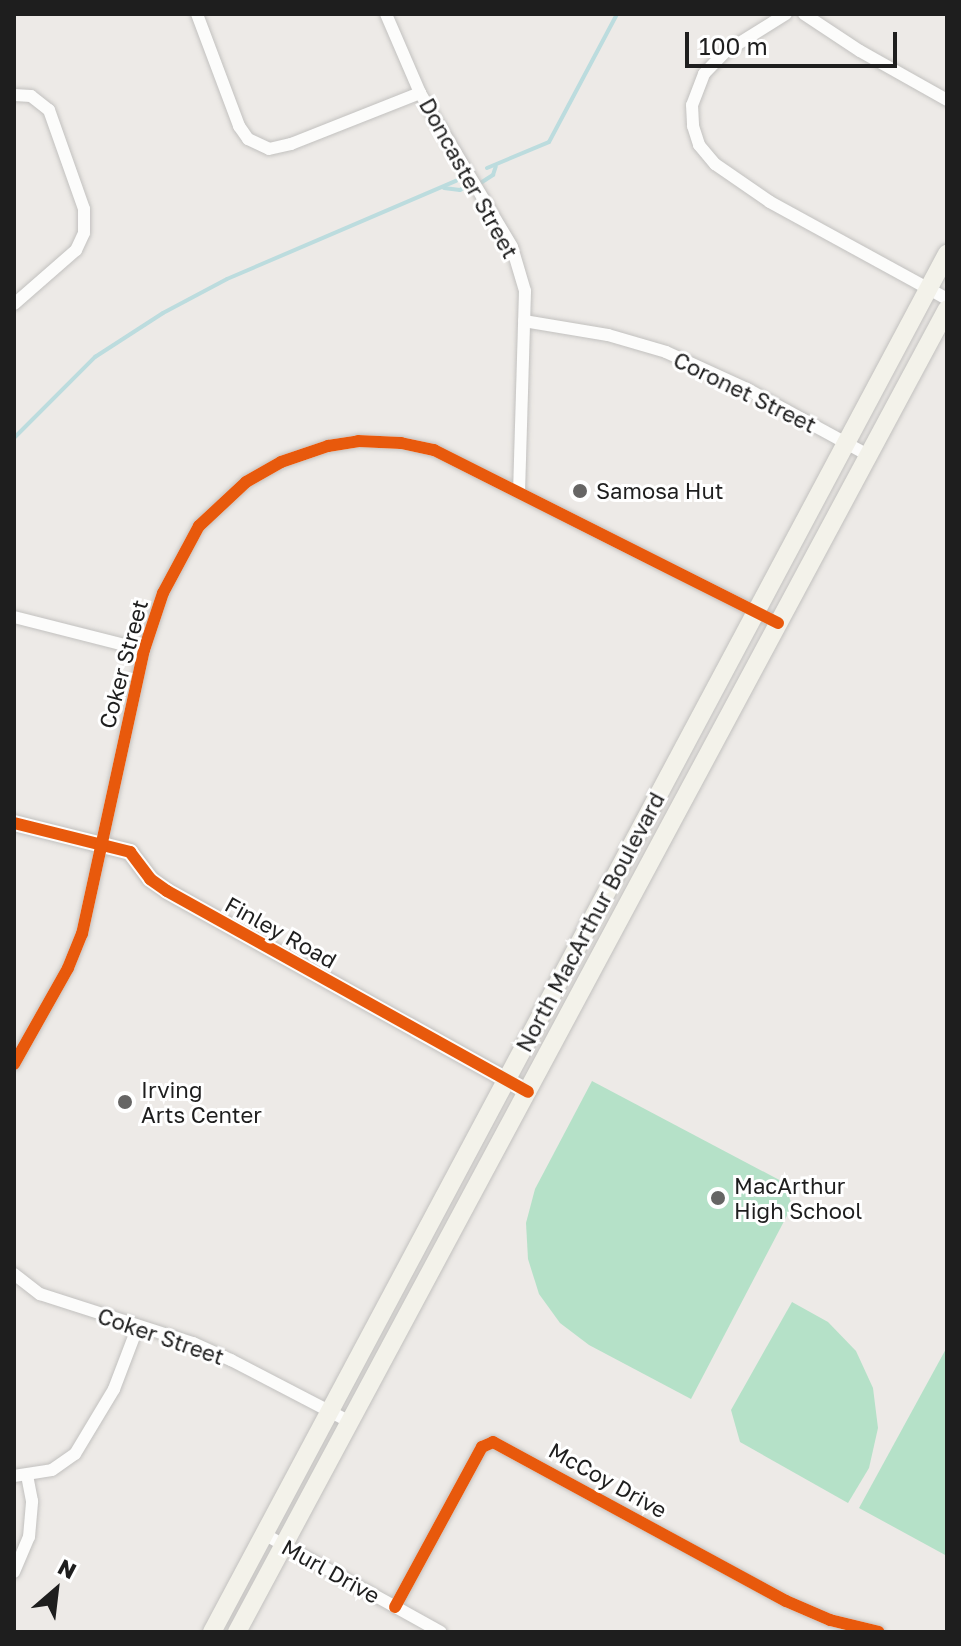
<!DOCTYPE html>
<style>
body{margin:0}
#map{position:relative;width:961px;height:1646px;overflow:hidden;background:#edeae7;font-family:"Golos Text",sans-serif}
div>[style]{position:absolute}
.pitch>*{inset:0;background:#b5e1c8}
.stream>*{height:4px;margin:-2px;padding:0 2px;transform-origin:2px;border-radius:2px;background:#bcdcde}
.roads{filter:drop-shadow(0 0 2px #c2c1bf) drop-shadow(0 0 2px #c2c1bf)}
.minor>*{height:12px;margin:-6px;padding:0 6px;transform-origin:6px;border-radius:6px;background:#fcfcfb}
.tertiary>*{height:16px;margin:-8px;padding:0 8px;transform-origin:8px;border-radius:8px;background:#fcfcfb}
.secondary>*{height:18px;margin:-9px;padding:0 9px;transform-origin:9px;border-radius:9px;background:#f3f2ea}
.cycleway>*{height:12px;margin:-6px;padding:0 6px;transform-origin:6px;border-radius:6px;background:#e8590c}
.dots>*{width:22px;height:22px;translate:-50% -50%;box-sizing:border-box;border:4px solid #fff;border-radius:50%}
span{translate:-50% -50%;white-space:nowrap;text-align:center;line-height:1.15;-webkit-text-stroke:6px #fff;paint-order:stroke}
.street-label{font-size:22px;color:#1e1e1e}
.poi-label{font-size:22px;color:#1e1e1e}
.left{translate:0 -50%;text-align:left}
.frame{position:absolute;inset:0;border:16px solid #1e1e1e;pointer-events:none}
.north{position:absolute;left:16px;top:1550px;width:80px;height:80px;-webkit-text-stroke:6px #fff;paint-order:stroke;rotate:28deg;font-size:22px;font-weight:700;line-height:32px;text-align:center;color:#1e1e1e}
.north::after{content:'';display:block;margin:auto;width:28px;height:36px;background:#1e1e1e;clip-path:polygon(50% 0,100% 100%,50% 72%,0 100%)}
.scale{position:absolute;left:685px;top:32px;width:212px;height:36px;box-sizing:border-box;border:4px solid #1e1e1e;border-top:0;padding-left:10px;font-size:24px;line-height:28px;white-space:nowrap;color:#1e1e1e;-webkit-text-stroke:6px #fff;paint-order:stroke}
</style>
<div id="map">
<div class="pitch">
<div style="clip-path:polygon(592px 1081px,785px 1183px,792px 1206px,691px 1399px,589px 1345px,560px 1323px,539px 1294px,528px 1259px,526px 1223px,535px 1189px)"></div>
<div style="clip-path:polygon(792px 1302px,828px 1322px,856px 1351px,873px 1388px,878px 1428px,869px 1468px,848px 1503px,740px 1442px,731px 1410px)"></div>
<div style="clip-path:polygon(947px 1347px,947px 1556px,859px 1508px)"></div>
</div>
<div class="stream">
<div style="left:487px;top:168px;width:67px;rotate:-22.8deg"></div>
<div style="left:549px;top:142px;width:145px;rotate:-62deg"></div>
<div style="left:479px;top:184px;width:17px;rotate:-33deg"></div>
<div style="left:493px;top:175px;width:9px;rotate:-72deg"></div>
<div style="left:444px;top:188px;width:16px;rotate:7deg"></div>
<div style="left:460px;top:190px;width:14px;rotate:-30deg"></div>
<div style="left:14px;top:438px;width:115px;rotate:-45deg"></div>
<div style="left:95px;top:357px;width:81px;rotate:-32.9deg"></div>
<div style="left:163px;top:313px;width:72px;rotate:-28deg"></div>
<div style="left:227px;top:279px;width:249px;rotate:-23.2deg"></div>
</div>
<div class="roads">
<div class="minor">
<div style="left:197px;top:14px;width:120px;rotate:69.4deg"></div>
<div style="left:239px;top:126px;width:16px;rotate:55deg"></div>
<div style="left:248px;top:139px;width:23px;rotate:25deg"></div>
<div style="left:269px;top:149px;width:23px;rotate:-13deg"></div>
<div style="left:291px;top:144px;width:139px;rotate:-21.6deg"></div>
<div style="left:386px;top:14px;width:86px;rotate:66.7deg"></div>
<div style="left:420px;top:93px;width:179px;rotate:59.1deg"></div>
<div style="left:512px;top:247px;width:46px;rotate:73.5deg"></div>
<div style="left:525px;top:291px;width:200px;rotate:91.7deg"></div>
<div style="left:786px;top:14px;width:72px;rotate:148.1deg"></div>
<div style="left:725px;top:52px;width:30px;rotate:134deg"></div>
<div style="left:704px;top:74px;width:33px;rotate:111deg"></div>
<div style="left:692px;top:105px;width:21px;rotate:87deg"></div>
<div style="left:693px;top:126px;width:20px;rotate:72deg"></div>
<div style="left:699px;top:145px;width:25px;rotate:50deg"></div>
<div style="left:715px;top:164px;width:67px;rotate:34.6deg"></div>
<div style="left:770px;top:202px;width:202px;rotate:28.7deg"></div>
<div style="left:804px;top:14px;width:67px;rotate:33.5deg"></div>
<div style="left:860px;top:51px;width:100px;rotate:29.4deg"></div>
<div style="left:14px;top:95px;width:17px;rotate:3deg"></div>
<div style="left:31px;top:96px;width:23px;rotate:38deg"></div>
<div style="left:49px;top:110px;width:105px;rotate:70.5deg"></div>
<div style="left:84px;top:209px;width:24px;rotate:90deg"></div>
<div style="left:84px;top:233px;width:19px;rotate:115deg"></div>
<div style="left:76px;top:250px;width:82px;rotate:138.9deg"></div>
<div style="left:524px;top:321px;width:85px;rotate:9.5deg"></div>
<div style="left:608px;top:335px;width:60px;rotate:16.3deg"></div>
<div style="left:666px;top:352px;width:89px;rotate:24.6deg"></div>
<div style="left:747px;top:389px;width:138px;rotate:28.6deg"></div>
<div style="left:14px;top:617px;width:134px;rotate:14.2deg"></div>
<div style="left:14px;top:1064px;width:110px;rotate:-60.6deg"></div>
<div style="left:68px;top:968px;width:37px;rotate:-68deg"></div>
<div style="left:82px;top:934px;width:291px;rotate:-77.7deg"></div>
<div style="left:144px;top:650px;width:60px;rotate:-71.6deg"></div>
<div style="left:163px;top:593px;width:76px;rotate:-61.8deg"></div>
<div style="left:199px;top:526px;width:64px;rotate:-43.1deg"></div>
<div style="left:246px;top:482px;width:40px;rotate:-29.7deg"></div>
<div style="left:281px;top:462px;width:50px;rotate:-18.8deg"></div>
<div style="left:328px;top:446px;width:30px;rotate:-9deg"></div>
<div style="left:358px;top:441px;width:43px;rotate:2.7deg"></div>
<div style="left:401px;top:443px;width:34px;rotate:12deg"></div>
<div style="left:434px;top:450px;width:385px;rotate:26.7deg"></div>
<div style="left:14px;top:1274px;width:33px;rotate:38deg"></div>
<div style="left:40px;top:1294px;width:161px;rotate:17.8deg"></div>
<div style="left:193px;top:1343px;width:42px;rotate:24.1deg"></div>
<div style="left:231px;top:1360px;width:134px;rotate:27.5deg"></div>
<div style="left:14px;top:1476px;width:38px;rotate:-9deg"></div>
<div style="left:52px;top:1470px;width:28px;rotate:-35deg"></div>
<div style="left:75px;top:1454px;width:76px;rotate:-59deg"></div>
<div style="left:114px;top:1389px;width:67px;rotate:-69.1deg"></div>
<div style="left:264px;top:1534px;width:202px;rotate:29deg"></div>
<div style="left:14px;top:1572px;width:38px;rotate:-67deg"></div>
<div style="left:29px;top:1537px;width:36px;rotate:-85deg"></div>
<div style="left:32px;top:1501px;width:25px;rotate:-101deg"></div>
<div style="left:395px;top:1607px;width:182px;rotate:-61.5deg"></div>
<div style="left:482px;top:1447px;width:12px;rotate:-24deg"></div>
<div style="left:493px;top:1442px;width:333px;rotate:28.5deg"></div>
<div style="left:786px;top:1601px;width:48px;rotate:23.4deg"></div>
<div style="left:830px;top:1620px;width:50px;rotate:13.8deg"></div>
</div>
<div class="tertiary">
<div style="left:14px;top:823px;width:120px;rotate:14deg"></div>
<div style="left:130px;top:852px;width:34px;rotate:53deg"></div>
<div style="left:150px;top:879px;width:21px;rotate:35deg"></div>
<div style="left:167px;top:891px;width:413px;rotate:29.1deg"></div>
</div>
<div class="secondary">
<div style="left:212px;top:1632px;width:1562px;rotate:-61.93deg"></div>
<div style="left:237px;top:1632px;width:1501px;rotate:-61.78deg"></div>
</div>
</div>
<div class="cycleway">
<div style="left:14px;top:823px;width:120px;rotate:14deg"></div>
<div style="left:130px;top:852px;width:34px;rotate:53deg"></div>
<div style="left:150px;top:879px;width:21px;rotate:35deg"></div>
<div style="left:167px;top:891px;width:413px;rotate:29.1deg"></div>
<div style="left:14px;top:1064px;width:110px;rotate:-60.6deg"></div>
<div style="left:68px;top:968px;width:37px;rotate:-68deg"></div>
<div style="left:82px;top:934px;width:291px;rotate:-77.7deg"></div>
<div style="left:144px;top:650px;width:60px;rotate:-71.6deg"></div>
<div style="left:163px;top:593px;width:76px;rotate:-61.8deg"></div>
<div style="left:199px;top:526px;width:64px;rotate:-43.1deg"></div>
<div style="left:246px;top:482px;width:40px;rotate:-29.7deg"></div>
<div style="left:281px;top:462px;width:50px;rotate:-18.8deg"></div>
<div style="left:328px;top:446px;width:30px;rotate:-9deg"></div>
<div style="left:358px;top:441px;width:43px;rotate:2.7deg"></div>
<div style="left:401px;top:443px;width:34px;rotate:12deg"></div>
<div style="left:434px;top:450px;width:385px;rotate:26.7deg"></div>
<div style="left:395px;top:1607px;width:182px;rotate:-61.5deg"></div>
<div style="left:482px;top:1447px;width:12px;rotate:-24deg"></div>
<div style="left:493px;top:1442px;width:333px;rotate:28.5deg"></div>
<div style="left:786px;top:1601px;width:48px;rotate:23.4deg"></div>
<div style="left:830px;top:1620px;width:50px;rotate:13.8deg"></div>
</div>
<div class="dots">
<div style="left:580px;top:491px;background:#666564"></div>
<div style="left:125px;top:1102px;background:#666564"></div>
<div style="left:718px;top:1198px;background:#666564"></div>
</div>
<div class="street-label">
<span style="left:469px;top:178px;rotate:61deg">Doncaster Street</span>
<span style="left:745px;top:392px;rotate:26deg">Coronet Street</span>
<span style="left:123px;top:664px;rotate:-75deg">Coker Street</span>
<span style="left:590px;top:922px;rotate:-62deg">North MacArthur Boulevard</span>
<span style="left:281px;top:932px;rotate:29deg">Finley Road</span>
<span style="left:161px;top:1336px;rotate:19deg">Coker Street</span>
<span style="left:608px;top:1480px;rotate:29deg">McCoy Drive</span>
<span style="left:331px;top:1571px;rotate:29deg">Murl Drive</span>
</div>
<div class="poi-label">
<span class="left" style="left:596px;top:491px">Samosa Hut</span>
<span class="left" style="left:141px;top:1102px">Irving<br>Arts Center</span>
<span class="left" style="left:734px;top:1198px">MacArthur<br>High School</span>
</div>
<div class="frame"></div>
<div class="north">N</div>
<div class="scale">100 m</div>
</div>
